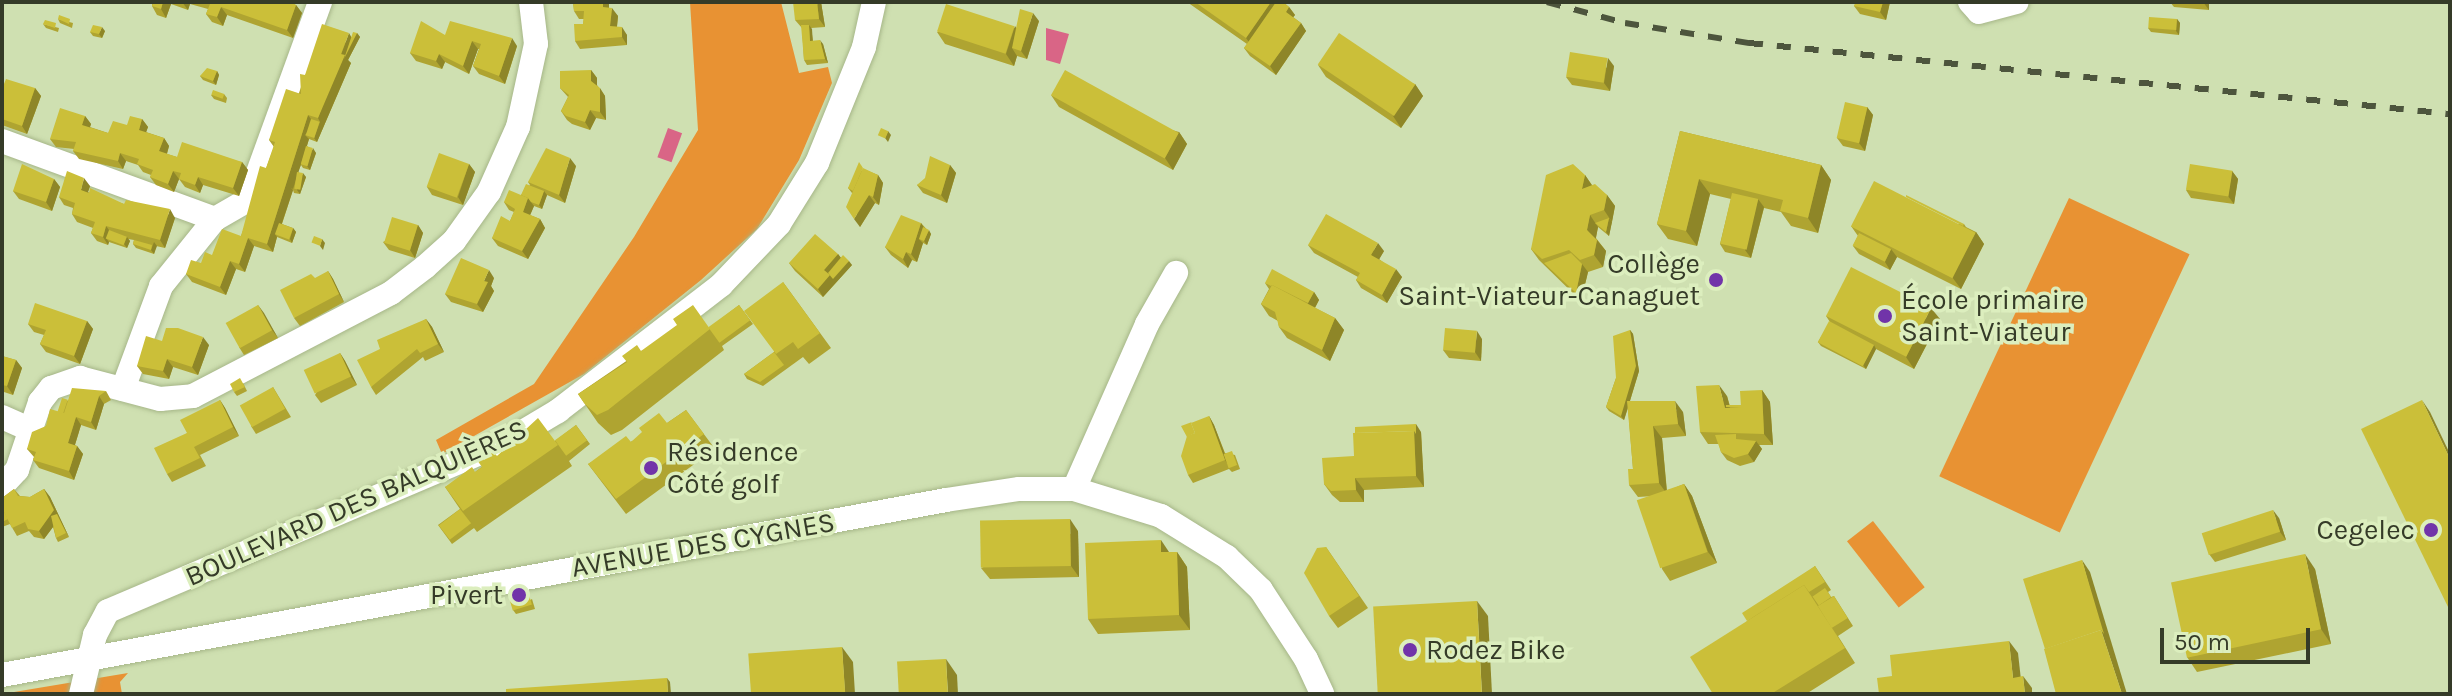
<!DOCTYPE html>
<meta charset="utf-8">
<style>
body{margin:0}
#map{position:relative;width:2452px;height:696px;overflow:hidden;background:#cfe0b1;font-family:Karla,sans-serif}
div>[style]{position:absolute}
.green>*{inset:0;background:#e89233;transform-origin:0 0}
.water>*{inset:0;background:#d96586;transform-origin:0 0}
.roads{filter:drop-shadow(0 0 2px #a6b688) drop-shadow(0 0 2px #a6b688)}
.minor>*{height:24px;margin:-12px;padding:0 12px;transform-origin:12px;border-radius:12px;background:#fff}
.rail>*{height:6px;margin-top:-3px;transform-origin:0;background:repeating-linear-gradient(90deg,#4d553d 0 14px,transparent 0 28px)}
.wall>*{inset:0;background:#afa431}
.shaded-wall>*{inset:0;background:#8e8628}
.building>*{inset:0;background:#cbbf39;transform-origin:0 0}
.dots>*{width:22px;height:22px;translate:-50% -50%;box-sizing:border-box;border:4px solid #dceebe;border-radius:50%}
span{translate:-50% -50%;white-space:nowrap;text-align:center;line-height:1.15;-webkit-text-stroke:7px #dceebe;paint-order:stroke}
.poi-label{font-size:28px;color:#353b28}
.right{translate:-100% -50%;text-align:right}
.left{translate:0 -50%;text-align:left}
.street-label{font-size:28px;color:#353b28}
.frame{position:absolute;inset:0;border:4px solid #353b28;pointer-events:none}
.scale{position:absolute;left:2160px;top:628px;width:150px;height:36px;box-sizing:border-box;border:4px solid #353b28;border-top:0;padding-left:10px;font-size:24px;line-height:28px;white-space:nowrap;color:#353b28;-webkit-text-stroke:6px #dceebe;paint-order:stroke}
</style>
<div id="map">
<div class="green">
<div style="clip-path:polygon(690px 2px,781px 2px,799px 73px,828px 67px,832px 83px,799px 160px,757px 229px,701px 280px,584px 374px,442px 454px,436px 440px,534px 384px,634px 237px,698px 130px)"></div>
<div style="left:2069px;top:198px;width:133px;height:307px;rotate:25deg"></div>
<div style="left:1873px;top:521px;width:84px;height:33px;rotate:52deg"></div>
<div style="clip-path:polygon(128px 673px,120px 682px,122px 694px,2px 694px)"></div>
</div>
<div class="water">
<div style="clip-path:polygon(1046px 28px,1069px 34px,1060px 64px,1046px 60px)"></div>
<div style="left:668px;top:128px;width:15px;height:31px;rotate:20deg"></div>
</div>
<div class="roads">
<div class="minor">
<div style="left:1970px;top:2px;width:13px;rotate:48deg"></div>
<div style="left:1979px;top:12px;width:39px;rotate:-15deg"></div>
<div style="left:2px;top:141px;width:227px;rotate:20.1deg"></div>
<div style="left:215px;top:219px;width:38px;rotate:-30deg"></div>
<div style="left:248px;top:200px;width:211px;rotate:-70deg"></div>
<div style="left:123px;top:389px;width:110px;rotate:-69.7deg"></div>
<div style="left:161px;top:286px;width:86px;rotate:-51.1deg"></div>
<div style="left:2px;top:417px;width:32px;rotate:24deg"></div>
<div style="left:2px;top:486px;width:22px;rotate:-47deg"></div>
<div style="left:17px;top:470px;width:72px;rotate:-71.3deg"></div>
<div style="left:40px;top:402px;width:18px;rotate:-52deg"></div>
<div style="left:51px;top:388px;width:31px;rotate:-19deg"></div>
<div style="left:80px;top:378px;width:83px;rotate:14.7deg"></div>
<div style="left:160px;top:399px;width:33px;rotate:-5deg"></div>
<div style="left:193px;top:396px;width:223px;rotate:-27.5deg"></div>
<div style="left:391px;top:293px;width:43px;rotate:-37.4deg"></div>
<div style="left:425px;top:267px;width:39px;rotate:-42deg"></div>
<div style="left:454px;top:241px;width:60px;rotate:-54.5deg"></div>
<div style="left:489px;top:192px;width:71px;rotate:-66deg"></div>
<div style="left:518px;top:127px;width:85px;rotate:-77.8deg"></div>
<div style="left:536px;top:44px;width:42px;rotate:-96.8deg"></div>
<div style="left:1074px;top:489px;width:180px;rotate:-66.1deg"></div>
<div style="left:1147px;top:324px;width:59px;rotate:-60.4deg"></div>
<div style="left:2px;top:675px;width:960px;rotate:-10.5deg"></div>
<div style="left:946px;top:500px;width:74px;rotate:-8.6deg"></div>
<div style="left:1019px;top:489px;width:55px"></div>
<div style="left:1074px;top:489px;width:91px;rotate:17.2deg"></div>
<div style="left:1161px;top:516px;width:78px;rotate:31.8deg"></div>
<div style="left:1227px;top:557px;width:47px;rotate:44.1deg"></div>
<div style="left:1261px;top:590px;width:82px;rotate:56.9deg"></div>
<div style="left:1306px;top:659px;width:38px;rotate:65deg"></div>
<div style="left:81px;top:694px;width:61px;rotate:-76.7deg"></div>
<div style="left:95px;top:635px;width:27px;rotate:-62deg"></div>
<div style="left:108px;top:611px;width:432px;rotate:-23deg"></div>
<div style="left:506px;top:442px;width:61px;rotate:-30.8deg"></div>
<div style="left:558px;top:411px;width:206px;rotate:-37.7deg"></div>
<div style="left:721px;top:285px;width:84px;rotate:-46.4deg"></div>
<div style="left:779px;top:224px;width:72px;rotate:-58.1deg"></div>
<div style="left:817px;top:163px;width:125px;rotate:-67.9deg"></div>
<div style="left:864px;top:47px;width:46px;rotate:-77.5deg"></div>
</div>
</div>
<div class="rail">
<div style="left:1547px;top:2px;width:81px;rotate:15.1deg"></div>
<div style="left:1625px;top:23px;width:126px;rotate:9.2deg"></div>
<div style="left:1749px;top:43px;width:705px;rotate:5.78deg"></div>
</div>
<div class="wall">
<div style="clip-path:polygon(140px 2px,289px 2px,296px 5px,302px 13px,293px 38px,227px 15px,223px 26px,212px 22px,206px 14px,208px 9px,190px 4px,188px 10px,171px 4px,166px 18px,157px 15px,152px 6px,152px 4px)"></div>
<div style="clip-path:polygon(573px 2px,608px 2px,609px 8px,618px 16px,617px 27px,627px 35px,627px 45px,580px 49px,575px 41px,583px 24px,584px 19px,579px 19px,574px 11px)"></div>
<div style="clip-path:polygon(821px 2px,825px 27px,811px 28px,813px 41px,823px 44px,828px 63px,807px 65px,804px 60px,802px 28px,795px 20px)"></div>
<div style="clip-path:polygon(1187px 2px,1283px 2px,1289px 7px,1295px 15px,1293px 17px,1301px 23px,1306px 31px,1276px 75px,1250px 56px,1244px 48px,1247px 44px)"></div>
<div style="clip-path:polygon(1856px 2px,1890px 2px,1886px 20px,1860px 14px,1854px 6px)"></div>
<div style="clip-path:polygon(2170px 2px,2209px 2px,2209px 10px,2174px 7px)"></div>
<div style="clip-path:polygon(58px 19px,73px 23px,72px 28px,60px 23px)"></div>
<div style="clip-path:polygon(2177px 19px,2180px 23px,2179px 35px,2151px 32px,2148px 28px)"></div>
<div style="clip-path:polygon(1039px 21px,1027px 59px,1017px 56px,1014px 66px,945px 44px,937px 32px,1016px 28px)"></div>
<div style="clip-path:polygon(43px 24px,59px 28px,58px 32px,46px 28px)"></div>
<div style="clip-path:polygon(105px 31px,102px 38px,93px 36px,90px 32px)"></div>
<div style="clip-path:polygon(357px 33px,360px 37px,348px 60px,351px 63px,317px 142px,309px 139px,307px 146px,316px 153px,310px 170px,303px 168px,301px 165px,298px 172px,306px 177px,300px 194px,294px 193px,293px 190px,282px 224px,293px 228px,296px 232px,292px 243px,277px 237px,273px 252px,254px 246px,245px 272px,236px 269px,226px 295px,192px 282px,186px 274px,241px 236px,274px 147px,269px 140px,299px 93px,305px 75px)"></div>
<div style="clip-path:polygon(445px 35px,517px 46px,505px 84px,479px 74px,473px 66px,479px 49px,478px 49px,469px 74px,445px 62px,442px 69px,416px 61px,410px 53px)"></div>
<div style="clip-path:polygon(1318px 65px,1415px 84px,1423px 96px,1401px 128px,1326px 77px)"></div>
<div style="clip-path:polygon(1614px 66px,1610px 91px,1572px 85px,1566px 77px)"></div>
<div style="clip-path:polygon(591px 70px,597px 78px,597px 85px,605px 96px,606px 120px,596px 118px,590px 130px,572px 124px,567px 120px,561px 111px,568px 97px,560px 88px)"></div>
<div style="clip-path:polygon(217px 71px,219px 75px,216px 85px,203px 80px,200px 76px)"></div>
<div style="clip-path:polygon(35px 88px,41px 96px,27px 134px,2px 125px,2px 89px)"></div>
<div style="clip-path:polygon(224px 94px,227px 98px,226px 103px,214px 99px,211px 95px)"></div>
<div style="clip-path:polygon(1051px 95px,1179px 132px,1187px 144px,1173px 170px,1059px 107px)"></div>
<div style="clip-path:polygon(1867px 107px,1873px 115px,1865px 151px,1843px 146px,1837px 138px)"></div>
<div style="clip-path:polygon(85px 116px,91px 124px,90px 127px,108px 133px,142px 119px,148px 127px,146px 132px,164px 138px,169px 146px,167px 154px,177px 157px,242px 162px,248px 170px,239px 196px,203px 185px,200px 193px,185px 187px,179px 179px,174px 192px,156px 185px,150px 177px,151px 175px,143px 172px,138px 165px,126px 161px,123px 169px,79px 159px,73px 151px,74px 149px,56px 147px,50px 139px)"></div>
<div style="clip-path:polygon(1680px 131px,1821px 165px,1831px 180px,1818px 233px,1791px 226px,1781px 212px,1764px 208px,1751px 258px,1725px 252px,1720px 244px,1731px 199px,1710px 194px,1697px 246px,1668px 239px,1657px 224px)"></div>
<div style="clip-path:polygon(469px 164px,475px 172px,463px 205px,432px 195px,427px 187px)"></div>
<div style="clip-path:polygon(950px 165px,956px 173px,947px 203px,923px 193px,917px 185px)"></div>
<div style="clip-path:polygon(576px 166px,565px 203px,547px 195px,542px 209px,534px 206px,530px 215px,540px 219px,545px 228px,528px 259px,498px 246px,492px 238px,510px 221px,514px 212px,509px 210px,504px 202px,521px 195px,530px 185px,528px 182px)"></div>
<div style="clip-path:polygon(863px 169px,878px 175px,883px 183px,879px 205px,875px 203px,860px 227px,852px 193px,848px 188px)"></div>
<div style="clip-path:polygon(2232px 171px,2238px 179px,2234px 204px,2191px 198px,2186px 190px)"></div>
<div style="clip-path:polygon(1585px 175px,1592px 185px,1607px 195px,1615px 206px,1609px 236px,1598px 227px,1596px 238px,1606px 251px,1603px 267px,1588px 272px,1581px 301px,1539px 260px,1531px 249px)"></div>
<div style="clip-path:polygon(54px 179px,60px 187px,52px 211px,19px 199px,13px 191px)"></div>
<div style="clip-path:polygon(90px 186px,88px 192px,124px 204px,175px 218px,165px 248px,156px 246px,154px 254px,136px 248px,133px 244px,134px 240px,128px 239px,130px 241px,127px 248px,109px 242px,108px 245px,97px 241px,91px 233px,93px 228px,77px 222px,72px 214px,73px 208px,64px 205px,59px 197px)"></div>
<div style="clip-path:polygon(921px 223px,931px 234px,927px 245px,923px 243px,917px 262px,912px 260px,908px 268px,891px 255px,885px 247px)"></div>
<div style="clip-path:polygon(1964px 224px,1966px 227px,1976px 232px,1984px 244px,1961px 289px,1897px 257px,1890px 270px,1859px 254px,1853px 246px,1858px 236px,1851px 226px)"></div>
<div style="clip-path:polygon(418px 225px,423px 233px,415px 258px,389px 250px,383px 242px)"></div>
<div style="clip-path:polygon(1308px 245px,1384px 251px,1379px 259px,1402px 277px,1387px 303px,1361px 288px,1356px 280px,1358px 277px,1314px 253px)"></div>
<div style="clip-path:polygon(838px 254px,841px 258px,852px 265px,823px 297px,795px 271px,789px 263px)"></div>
<div style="clip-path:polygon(328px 271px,333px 279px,344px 302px,300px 326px,294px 318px)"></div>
<div style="clip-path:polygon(494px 278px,491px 286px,494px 291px,483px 312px,451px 302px,445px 294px)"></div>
<div style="clip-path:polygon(783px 282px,831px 348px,809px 364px,803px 357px,763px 386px,747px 379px,744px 374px,774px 352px)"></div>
<div style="clip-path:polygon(1265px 283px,1314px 292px,1319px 300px,1315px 308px,1335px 318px,1344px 330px,1330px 361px,1287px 338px,1279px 327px,1278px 321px,1269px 316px,1261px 304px,1269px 289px)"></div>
<div style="clip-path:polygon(258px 305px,278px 338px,244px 355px,239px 347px)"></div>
<div style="clip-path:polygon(739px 305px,753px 324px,722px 346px,724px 350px,622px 430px,611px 435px,598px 423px,578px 394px,641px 351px,709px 328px)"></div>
<div style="clip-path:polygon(1826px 316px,1940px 319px,1914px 369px,1876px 349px,1866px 369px,1821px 346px,1818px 342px,1830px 322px)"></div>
<div style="clip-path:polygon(426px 319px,432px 327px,444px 352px,425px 361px,423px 357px,376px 395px,371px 387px,380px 349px)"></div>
<div style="clip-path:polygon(87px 321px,93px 329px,80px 364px,46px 352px,40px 344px,44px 335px,34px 332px,28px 324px)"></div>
<div style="clip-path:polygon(1630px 330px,1633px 334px,1639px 371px,1630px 401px,1683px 412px,1686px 436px,1662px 438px,1667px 491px,1684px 484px,1692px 496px,1717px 563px,1670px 581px,1662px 569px,1654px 496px,1638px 497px,1629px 485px,1633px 469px,1628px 408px,1624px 420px,1609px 411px,1606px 407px,1616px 378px)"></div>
<div style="clip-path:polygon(1482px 339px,1481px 361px,1449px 358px,1443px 350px)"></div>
<div style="clip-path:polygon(162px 341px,209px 345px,198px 375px,173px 367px,169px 379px,143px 374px,137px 366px)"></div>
<div style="clip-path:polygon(340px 353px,345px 361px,357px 385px,321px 403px,315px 395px)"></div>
<div style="clip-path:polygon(2px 356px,16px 360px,22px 368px,13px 395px,4px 392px,2px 396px)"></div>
<div style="clip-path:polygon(243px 383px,247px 391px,237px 396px,234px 392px)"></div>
<div style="clip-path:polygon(273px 387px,291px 417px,256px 434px,251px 426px)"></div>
<div style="clip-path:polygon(1762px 390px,1770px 402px,1773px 445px,1759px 445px,1762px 449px,1754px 462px,1740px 466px,1727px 460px,1721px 452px,1719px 444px,1708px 444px,1700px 432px,1727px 396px,1730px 406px,1741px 405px)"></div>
<div style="clip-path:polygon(106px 391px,111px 400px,104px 404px,96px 430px,81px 425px,75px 445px,77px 446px,83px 454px,74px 480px,39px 468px,33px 460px,34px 457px,27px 449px,46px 426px,68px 400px)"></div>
<div style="clip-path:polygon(220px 400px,225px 408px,239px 436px,200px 455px,206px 466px,172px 482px,167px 474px,187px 433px)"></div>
<div style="clip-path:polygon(686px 410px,715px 449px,626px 514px,588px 464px,667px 423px)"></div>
<div style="clip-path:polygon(1209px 416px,1214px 425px,1225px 453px,1235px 455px,1240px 469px,1232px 472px,1229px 469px,1193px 483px,1188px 475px)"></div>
<div style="clip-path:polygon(576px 425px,590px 444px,569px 461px,572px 466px,477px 532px,471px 524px,474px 528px,452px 544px,438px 525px,460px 509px,445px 487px,475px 472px,497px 456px,555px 441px)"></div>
<div style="clip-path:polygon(1421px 432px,1424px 487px,1364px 490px,1364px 502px,1340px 502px,1332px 495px,1324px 484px,1354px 456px)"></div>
<div style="clip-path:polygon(14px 489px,20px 496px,30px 497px,44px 489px,50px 497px,69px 537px,58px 542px,56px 538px,53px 527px,44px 539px,34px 537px,29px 531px,17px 536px,10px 524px,2px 527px,2px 498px)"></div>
<div style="clip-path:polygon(2279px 518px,2286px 540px,2215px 562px,2209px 554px)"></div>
<div style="clip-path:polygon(1078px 531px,1079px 577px,990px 579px,981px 568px)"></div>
<div style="clip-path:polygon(1326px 547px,1368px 608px,1338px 628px,1329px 616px)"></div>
<div style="clip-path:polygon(1177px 552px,1187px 567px,1190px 630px,1098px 634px,1088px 619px)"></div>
<div style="clip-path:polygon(1815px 566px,1831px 590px,1828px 592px,1831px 597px,1834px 596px,1853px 626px,1838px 636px,1855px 663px,1806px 694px,1713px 694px,1747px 621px)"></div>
<div style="clip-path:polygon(2315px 569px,2331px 644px,2197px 672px,2187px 657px)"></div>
<div style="clip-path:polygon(532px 599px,535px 609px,516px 614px,513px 610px)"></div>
</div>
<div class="shaded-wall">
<div style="clip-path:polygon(163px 2px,169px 2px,171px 4px,166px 18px,161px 9px)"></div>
<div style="clip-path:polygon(182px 2px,189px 2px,190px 4px,188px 10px)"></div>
<div style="clip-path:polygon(603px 2px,608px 2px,609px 4px,609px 15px,603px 7px)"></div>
<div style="clip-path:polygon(817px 2px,821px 2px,825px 27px,819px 19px)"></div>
<div style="clip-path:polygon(1271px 2px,1280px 2px,1254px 49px,1246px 38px)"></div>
<div style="clip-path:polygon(1883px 2px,1890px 2px,1886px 20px,1880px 12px)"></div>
<div style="clip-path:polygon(2203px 2px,2209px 2px,2209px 10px)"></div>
<div style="clip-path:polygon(296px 5px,302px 13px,293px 38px,287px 30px)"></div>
<div style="clip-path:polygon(221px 7px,227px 15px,223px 26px,217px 17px)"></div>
<div style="clip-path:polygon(1289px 7px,1295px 15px,1291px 20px,1286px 12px)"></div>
<div style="clip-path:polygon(612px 8px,618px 16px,616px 35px,610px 26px)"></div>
<div style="clip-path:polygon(1033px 13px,1039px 21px,1027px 59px,1021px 51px)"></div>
<div style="clip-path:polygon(2177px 19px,2180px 23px,2179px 35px,2176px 31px)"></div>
<div style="clip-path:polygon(1301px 23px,1306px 31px,1276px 75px,1270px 66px)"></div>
<div style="clip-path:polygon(809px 25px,812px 29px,813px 45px,810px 41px)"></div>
<div style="clip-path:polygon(1015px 26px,1023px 38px,1012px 48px,1017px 56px,1014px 66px,1006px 54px)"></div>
<div style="clip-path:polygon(102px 27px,105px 31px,102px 38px,99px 34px)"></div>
<div style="clip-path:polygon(622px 27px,627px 35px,627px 45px,622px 37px)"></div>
<div style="clip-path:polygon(349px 33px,353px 40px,357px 33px,360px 37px,348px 60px,351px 63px,317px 142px,314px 138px,320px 122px,318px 118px)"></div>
<div style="clip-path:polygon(512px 38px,517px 46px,505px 84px,499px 76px)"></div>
<div style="clip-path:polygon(820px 40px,823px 44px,828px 63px,825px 59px)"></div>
<div style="clip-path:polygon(472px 41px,478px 49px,469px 74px,463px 66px)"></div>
<div style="clip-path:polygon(439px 54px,445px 62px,442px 69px,436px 61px)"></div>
<div style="clip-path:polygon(1608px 58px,1614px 66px,1610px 91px,1604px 83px)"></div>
<div style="clip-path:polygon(591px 70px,597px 78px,597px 89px,591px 81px)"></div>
<div style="clip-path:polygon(217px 71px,219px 75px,216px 85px,213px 81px)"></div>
<div style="clip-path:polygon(1415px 84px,1423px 96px,1401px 128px,1393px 116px)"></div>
<div style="clip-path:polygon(35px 88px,41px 96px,27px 134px,22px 126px)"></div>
<div style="clip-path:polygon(600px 88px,605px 96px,606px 120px,600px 112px)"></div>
<div style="clip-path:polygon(1867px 107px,1873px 115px,1865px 151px,1859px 143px)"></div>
<div style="clip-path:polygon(590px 110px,596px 118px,590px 130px,585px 122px)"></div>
<div style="clip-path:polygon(308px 115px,314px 123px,305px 135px,309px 139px,293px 189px,291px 188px,293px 190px,278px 235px,275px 234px,277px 237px,273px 252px,267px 244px)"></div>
<div style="clip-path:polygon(85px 116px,91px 124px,88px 133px,82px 125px)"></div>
<div style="clip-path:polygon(142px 119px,148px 127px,144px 138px,139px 130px)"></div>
<div style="clip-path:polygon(888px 131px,891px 135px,888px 142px,885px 138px)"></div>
<div style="clip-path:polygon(1179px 132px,1187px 144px,1173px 170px,1165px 158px)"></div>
<div style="clip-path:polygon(164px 138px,169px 146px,165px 160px,159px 151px)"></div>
<div style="clip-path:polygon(313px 148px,316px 153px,310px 170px,307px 166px)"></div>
<div style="clip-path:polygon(120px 153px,126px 161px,123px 169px,118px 161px)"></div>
<div style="clip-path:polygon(570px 158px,576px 166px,565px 203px,559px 195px)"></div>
<div style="clip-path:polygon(242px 162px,248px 170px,239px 196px,233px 188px)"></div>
<div style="clip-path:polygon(469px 164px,475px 172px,463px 205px,458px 197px)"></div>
<div style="clip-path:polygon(950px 165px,956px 173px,947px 203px,941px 195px)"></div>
<div style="clip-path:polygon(1821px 165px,1831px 180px,1818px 233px,1808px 218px)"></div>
<div style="clip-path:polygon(173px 171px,179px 179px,174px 192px,168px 184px)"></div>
<div style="clip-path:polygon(2232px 171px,2238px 179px,2234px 204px,2228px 196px)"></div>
<div style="clip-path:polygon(303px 173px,306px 177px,300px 194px,297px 190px)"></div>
<div style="clip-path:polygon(878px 175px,883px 183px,879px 205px,873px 197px)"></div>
<div style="clip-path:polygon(1585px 175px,1593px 187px,1582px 189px)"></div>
<div style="clip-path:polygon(198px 177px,203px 185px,200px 193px,195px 185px)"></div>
<div style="clip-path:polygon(84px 178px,90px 186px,86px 198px,81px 190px)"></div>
<div style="clip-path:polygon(54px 179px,60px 187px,52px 211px,46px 202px)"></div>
<div style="clip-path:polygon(1699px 179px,1710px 194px,1697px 246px,1686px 231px)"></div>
<div style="clip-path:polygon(544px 191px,547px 195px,542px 209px,539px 205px)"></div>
<div style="clip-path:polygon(869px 195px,875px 203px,860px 227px,854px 219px)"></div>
<div style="clip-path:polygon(1607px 195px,1615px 206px,1612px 222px,1604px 210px)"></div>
<div style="clip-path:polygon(528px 198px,534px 206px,528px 220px,523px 212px)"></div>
<div style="clip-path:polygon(1758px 199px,1764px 207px,1751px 258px,1745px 250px)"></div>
<div style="clip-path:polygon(170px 209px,175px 218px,165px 248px,160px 240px)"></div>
<div style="clip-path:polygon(1590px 215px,1598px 227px,1595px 242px,1587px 230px)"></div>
<div style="clip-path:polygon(1609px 218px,1612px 222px,1609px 236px,1606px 232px)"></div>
<div style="clip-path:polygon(540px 219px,545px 228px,528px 259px,522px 251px)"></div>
<div style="clip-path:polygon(921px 223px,926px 231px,919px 239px,923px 243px,917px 262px,911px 254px)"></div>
<div style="clip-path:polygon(418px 225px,423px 233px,415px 258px,410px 250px)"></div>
<div style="clip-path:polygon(106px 226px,112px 234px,106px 238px,109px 242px,108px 245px,103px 237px)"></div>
<div style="clip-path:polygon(293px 228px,296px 232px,292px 243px,290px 239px)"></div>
<div style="clip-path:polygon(929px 230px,931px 234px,927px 245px,924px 241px)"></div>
<div style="clip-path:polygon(1976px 232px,1984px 244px,1961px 289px,1952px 277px)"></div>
<div style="clip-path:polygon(127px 237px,130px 241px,127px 248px,124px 244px)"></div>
<div style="clip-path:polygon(248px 238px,254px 246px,245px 272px,239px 264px)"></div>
<div style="clip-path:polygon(322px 239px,325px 243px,323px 250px,320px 246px)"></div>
<div style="clip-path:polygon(1597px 240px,1606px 251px,1603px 267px,1594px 255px)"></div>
<div style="clip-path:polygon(154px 242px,157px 246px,154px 254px,151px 250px)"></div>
<div style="clip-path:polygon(1378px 243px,1384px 251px,1377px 263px,1371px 255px)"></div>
<div style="clip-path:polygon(1891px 249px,1897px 257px,1890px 270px,1885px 262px)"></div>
<div style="clip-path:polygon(906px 252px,912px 260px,908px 268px,903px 259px)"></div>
<div style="clip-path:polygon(838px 254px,844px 262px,849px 261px,852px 265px,823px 297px,818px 289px,824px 270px)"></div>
<div style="clip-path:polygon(230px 261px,236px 269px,226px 295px,220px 287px)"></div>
<div style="clip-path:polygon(1582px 264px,1588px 272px,1581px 301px,1576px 293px)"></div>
<div style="clip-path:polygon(1396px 269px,1402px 277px,1387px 303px,1382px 295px)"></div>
<div style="clip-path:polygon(489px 270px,494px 278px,491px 286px,494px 291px,483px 312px,477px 304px,484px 281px)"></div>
<div style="clip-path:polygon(328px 271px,333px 279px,344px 302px,339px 294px)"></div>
<div style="clip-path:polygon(1314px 292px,1319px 300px,1312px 313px,1307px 305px)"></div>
<div style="clip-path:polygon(258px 305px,264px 313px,278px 338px,272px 330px)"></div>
<div style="clip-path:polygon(1931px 308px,1940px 319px,1914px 369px,1906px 357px)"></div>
<div style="clip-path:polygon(1335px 318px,1344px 330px,1330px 361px,1322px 350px)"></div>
<div style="clip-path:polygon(426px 319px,432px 327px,444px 352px,438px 344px)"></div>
<div style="clip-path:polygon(87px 321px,93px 329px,80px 364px,74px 356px)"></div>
<div style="clip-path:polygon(1630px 330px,1633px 334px,1639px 371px,1624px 420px,1621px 416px)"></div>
<div style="clip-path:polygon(1477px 331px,1482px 339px,1481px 361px,1475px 352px)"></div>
<div style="clip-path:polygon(203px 337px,209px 345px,198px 375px,192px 367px)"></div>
<div style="clip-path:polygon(1874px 345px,1876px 349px,1866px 369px,1863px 365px)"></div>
<div style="clip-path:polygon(340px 353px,345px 361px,357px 385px,351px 377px)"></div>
<div style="clip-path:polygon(167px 359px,173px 367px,169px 379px,163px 371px)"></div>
<div style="clip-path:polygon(16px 360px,22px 368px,13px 395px,7px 386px)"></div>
<div style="clip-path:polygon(1719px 385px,1727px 396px,1732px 416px,1725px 408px)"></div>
<div style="clip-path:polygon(1762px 390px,1770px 402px,1773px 445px,1764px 434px)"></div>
<div style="clip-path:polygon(99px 396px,104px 404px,96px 430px,91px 422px)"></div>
<div style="clip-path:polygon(220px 400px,225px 408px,239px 436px,233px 427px)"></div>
<div style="clip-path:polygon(2422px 400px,2430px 412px,2450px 454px,2450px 459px)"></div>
<div style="clip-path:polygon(1675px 401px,1683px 412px,1686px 436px,1678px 424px)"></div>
<div style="clip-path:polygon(1209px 416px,1214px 425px,1230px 468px,1225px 460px)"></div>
<div style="clip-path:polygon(76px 417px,81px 425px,73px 451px,68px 443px)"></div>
<div style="clip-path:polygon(1416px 424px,1421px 432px,1424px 487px,1416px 476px,1414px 431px)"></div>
<div style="clip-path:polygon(1653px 426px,1662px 438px,1667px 494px,1659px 483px)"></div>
<div style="clip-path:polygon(1756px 441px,1762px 449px,1754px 462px,1748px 454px)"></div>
<div style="clip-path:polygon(77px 446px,83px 454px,74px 480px,69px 471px)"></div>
<div style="clip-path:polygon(1355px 478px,1364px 490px,1364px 502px,1356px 490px)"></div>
<div style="clip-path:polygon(1684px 484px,1692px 496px,1717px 563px,1708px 552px)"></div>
<div style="clip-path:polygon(44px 489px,50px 497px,69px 537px,59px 519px,44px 539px,39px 531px)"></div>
<div style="clip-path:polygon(2273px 510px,2279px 518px,2286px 540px,2280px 532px)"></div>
<div style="clip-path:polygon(1070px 519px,1078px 531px,1079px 577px,1071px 566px)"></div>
<div style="clip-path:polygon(1161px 540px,1171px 555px,1161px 552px)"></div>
<div style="clip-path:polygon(1177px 552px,1187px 567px,1190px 630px,1179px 615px)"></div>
<div style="clip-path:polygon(2305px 554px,2315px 569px,2331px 644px,2321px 629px)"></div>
<div style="clip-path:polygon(2082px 560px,2090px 572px,2127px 694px,2122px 694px,2101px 630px)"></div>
<div style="clip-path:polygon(1477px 601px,1488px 616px,1492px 694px,1482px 694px)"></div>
<div style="clip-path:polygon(2009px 641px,2018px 653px,2022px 689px,2013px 678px)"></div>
<div style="clip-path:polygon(842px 647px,853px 662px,855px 694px,845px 694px)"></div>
<div style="clip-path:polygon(946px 659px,957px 675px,958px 694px,948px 694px)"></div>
<div style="clip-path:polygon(2023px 676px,2032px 688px,2032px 694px,2025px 694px)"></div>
<div style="clip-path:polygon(667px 678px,670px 682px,671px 694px,668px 694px)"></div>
</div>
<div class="building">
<div style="clip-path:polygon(153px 2px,163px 2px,161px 9px,152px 6px)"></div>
<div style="clip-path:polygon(204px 2px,289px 2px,296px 5px,287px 30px,221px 7px,217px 17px,206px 14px,210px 4px)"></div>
<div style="clip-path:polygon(573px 2px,603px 2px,603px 7px,612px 8px,610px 26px,622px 27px,622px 37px,575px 41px,574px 24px,583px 24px,584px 11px,574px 11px)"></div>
<div style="clip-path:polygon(793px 2px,817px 2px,819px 19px,795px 20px)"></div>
<div style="clip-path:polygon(1195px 2px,1271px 2px,1246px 38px)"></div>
<div style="clip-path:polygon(1276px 2px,1283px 2px,1289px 7px,1286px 12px,1301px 23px,1270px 66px,1244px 48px)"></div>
<div style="clip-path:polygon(1856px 2px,1883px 2px,1880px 12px,1854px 6px)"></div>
<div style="left:946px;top:4px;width:72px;height:29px;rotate:18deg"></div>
<div style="clip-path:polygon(1020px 9px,1033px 13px,1021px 51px,1012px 48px)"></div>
<div style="clip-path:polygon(59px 15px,70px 19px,69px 24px,58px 19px)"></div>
<div style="left:2149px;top:17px;width:28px;height:11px;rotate:4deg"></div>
<div style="clip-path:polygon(45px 20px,56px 23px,55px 28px,43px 24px)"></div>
<div style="clip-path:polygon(421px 21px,445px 35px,450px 21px,512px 38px,499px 76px,473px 66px,481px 44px,472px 41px,463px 66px,439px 54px,436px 61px,410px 53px)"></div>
<div style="clip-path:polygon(322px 24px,349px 33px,341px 54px,345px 55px,318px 118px,308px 115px,267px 244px,248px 238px,239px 264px,230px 261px,220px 287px,186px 274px,191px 260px,201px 263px,205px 252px,212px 255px,222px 229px,241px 236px,260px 166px,266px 168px,275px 142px,269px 140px,286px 89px,301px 94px,300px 74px,305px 75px)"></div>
<div style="clip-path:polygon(93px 25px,102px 27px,99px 34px,90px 32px)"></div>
<div style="clip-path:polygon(801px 25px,809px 25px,810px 41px,820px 40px,825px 59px,804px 60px)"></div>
<div style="clip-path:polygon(353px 32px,357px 33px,344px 59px)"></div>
<div style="left:1339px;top:33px;width:92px;height:38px;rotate:34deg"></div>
<div style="left:1570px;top:52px;width:38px;height:25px;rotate:9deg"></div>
<div style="clip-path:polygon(207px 68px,217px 71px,213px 81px,200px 76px)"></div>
<div style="clip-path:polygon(591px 70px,591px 81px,600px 88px,600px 112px,590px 110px,585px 122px,566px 116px,561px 111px,569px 95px,560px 88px,560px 71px)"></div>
<div style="left:1065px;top:70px;width:130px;height:29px;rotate:29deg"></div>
<div style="clip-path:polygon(6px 79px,35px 88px,22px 126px,2px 119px,2px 89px)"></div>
<div style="left:213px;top:90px;width:12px;height:5px;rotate:20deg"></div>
<div style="left:1845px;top:102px;width:23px;height:37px;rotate:13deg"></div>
<div style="clip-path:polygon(60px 108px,85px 116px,82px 125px,108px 133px,113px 121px,127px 125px,130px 116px,142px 119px,139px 130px,164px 138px,159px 151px,177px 157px,182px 142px,242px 162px,233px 188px,198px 177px,195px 185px,179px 179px,181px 173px,173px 171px,168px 184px,150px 177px,153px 170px,137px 164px,139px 159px,120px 153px,118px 161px,73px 151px,76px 142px,50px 139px)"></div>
<div style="left:311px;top:119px;width:9px;height:17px;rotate:18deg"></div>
<div style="left:881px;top:128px;width:8px;height:8px;rotate:23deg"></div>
<div style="clip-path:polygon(1680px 131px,1821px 165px,1808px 218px,1780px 211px,1783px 200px,1699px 179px,1686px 231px,1657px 224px)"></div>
<div style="left:306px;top:146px;width:7px;height:19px;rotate:16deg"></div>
<div style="clip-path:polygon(546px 148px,570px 158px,559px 195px,528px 182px)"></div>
<div style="left:439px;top:153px;width:32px;height:36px;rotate:20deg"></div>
<div style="clip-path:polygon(930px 156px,950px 165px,941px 195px,917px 185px,925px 178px)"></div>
<div style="clip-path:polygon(859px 162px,863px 168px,853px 191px,848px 188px)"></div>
<div style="clip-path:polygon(22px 164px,54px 179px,46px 202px,13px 191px)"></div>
<div style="clip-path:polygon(1573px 164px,1585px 175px,1582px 189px,1595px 184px,1607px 195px,1604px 210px,1590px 215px,1587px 230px,1597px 240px,1594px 255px,1580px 260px,1569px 250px,1542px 259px,1531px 249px,1546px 175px)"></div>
<div style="left:2190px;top:164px;width:43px;height:26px;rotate:9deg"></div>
<div style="clip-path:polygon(863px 168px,878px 175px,873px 197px,869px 195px,854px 219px,846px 207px)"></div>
<div style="clip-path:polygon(67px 171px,84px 178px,81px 190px,89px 193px,90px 188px,124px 204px,126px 200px,170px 209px,160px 240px,106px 226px,103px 237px,91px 233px,95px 222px,72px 214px,75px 203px,59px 197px)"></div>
<div style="left:297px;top:172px;width:6px;height:17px;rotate:9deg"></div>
<div style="left:1874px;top:181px;width:114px;height:51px;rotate:27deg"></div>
<div style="clip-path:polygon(526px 184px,544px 191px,539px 205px,531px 202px,528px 198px,521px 195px)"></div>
<div style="clip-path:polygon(509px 190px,528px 198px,523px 212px,540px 219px,522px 251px,492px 238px,501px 216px,510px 221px,515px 209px,504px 202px)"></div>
<div style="left:1732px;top:193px;width:27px;height:52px;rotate:13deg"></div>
<div style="clip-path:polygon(1906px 195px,1964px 224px,1963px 226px,1906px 197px)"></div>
<div style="clip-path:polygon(1326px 214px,1378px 243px,1371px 255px,1396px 269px,1382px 295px,1356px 280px,1360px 273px,1308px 245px)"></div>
<div style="clip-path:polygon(901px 215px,921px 223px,911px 254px,906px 252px,903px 259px,885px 247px)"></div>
<div style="left:392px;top:217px;width:27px;height:27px;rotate:17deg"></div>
<div style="clip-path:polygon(1609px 218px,1606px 232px,1595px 223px)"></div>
<div style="left:279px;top:223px;width:15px;height:12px;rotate:20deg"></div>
<div style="clip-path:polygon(923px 227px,929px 230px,924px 241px,919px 239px)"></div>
<div style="left:109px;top:230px;width:19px;height:9px;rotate:21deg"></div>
<div style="left:1859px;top:233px;width:36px;height:14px;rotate:27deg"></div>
<div style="clip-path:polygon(815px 234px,838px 254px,824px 270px,830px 275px,818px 289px,789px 263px)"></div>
<div style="left:314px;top:236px;width:9px;height:7px;rotate:21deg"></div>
<div style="clip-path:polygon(134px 240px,152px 245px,151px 250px,133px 244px)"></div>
<div style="clip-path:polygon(1571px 253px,1582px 264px,1576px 293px,1544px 263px)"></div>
<div style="clip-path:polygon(843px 255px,849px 261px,833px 279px,828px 273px)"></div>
<div style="clip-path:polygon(461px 258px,489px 270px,484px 281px,488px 282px,477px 304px,445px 294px)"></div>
<div style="left:1851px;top:267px;width:90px;height:55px;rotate:27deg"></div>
<div style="clip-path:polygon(1272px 269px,1314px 292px,1308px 303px,1272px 285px,1271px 286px,1265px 283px)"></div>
<div style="clip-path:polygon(328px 271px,339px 294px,294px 318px,280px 290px,311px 274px,315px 278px)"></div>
<div style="clip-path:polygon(783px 282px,820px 333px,798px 349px,793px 342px,776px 354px,744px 311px)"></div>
<div style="clip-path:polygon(1272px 285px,1335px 318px,1322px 350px,1279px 327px,1275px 312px,1261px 304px)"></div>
<div style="clip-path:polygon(35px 303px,87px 321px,74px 356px,40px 344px,46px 330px,28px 324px)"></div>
<div style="left:258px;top:305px;width:29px;height:37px;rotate:61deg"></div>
<div style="clip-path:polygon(693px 305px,710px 329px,608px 410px,597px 415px,584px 403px,578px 394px,627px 362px,622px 356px,637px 345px,641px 351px,677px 325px,673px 319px)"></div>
<div style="left:739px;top:305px;width:19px;height:38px;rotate:54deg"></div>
<div style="clip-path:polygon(426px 319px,438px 344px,420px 353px,417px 349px,371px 387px,357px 360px,380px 349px,377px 340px)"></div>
<div style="left:1829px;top:321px;width:51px;height:24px;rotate:28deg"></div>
<div style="clip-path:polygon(166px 328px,178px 328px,203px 337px,192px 367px,167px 359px,163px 371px,137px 366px,146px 336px,162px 341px)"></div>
<div style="left:1445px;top:328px;width:32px;height:22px;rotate:5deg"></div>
<div style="clip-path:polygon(1630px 330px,1636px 366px,1621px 416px,1606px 407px,1616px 378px,1613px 336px)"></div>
<div style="clip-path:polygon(774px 352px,784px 365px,760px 382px,744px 374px)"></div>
<div style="left:340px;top:353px;width:26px;height:40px;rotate:65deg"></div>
<div style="clip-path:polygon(2px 356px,16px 360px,7px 386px,2px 385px)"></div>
<div style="clip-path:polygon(240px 378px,245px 387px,234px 392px,230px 384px)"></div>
<div style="clip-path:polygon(1719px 385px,1725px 408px,1741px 407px,1740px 391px,1762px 390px,1764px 434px,1700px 432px,1696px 386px)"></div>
<div style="left:273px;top:387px;width:25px;height:38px;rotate:61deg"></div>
<div style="clip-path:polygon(72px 388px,106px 391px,99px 396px,91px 422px,76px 417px,68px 443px,77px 446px,69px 471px,33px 460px,36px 452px,27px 449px,32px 432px,46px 426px,50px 409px,64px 413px)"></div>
<div style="left:62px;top:398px;width:6px;height:15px;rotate:18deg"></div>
<div style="clip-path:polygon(220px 400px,233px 427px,194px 447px,200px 458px,167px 474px,154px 448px,187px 433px,180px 420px)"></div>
<div style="clip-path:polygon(2422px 400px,2450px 459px,2450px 611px,2361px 429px)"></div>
<div style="clip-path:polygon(1627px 401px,1675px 401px,1678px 424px,1653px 426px,1659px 483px,1629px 485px,1628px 469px,1633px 469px)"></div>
<div style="left:1741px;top:405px;width:2px;height:15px;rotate:90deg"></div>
<div style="clip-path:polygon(686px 410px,704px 434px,616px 499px,588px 464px,626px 436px,631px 442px,642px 432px,639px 428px,659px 413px,667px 423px)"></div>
<div style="clip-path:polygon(1209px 416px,1225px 460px,1188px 475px,1181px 456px,1187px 436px,1195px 433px,1191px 423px)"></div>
<div style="clip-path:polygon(538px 418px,558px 445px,463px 511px,445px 487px,472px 467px,475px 472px,482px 467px,477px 460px,491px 449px,497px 456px)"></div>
<div style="clip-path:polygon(1192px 422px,1191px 423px,1195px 433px,1187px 437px,1181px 426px)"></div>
<div style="clip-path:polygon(1416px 424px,1416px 434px,1414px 431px,1355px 433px,1355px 427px)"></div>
<div style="left:576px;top:425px;width:19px;height:26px;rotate:54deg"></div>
<div style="clip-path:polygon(1414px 431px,1416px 476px,1355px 478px,1356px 490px,1331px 491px,1324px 484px,1322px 458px,1354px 456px,1353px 433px)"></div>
<div style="clip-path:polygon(1736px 434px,1736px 439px,1756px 441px,1748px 454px,1734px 458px,1721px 452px,1715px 435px)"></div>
<div style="left:1232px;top:451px;width:15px;height:9px;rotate:70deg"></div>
<div style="left:1684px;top:484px;width:72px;height:50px;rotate:71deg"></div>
<div style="clip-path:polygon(14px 489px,18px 496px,30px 497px,44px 489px,54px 510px,39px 531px,28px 529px,25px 522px,12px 528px,2px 508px,2px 498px)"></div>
<div style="clip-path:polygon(2px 508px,8px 519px,2px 522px)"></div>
<div style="left:460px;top:509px;width:18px;height:27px;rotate:52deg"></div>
<div style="left:2273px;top:510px;width:23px;height:75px;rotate:72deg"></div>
<div style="clip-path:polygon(57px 514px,66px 533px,56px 538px,51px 516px)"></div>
<div style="left:1070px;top:519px;width:47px;height:90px;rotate:89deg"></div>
<div style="clip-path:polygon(1161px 540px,1161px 552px,1177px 552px,1179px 615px,1088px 619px,1085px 543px)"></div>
<div style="clip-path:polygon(1326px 547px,1359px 596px,1329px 616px,1304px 573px,1317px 548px)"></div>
<div style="left:2305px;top:554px;width:77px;height:137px;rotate:78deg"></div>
<div style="clip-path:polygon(2082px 560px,2104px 634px,2101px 630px,2045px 649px,2023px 579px)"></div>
<div style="clip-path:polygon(1815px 566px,1825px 582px,1809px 592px,1804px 585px,1747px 621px,1742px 613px)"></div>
<div style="clip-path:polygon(1804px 585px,1845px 648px,1771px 694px,1713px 694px,1690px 657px)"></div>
<div style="left:1825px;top:588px;width:11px;height:15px;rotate:56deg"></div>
<div style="left:529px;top:595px;width:10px;height:20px;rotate:73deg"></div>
<div style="left:1834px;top:596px;width:26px;height:19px;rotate:58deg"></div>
<div style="left:1477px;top:601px;width:93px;height:104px;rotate:87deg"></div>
<div style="clip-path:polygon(2101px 630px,2122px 694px,2056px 694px,2044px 649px)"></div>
<div style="clip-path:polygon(2009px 641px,2013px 678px,2023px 676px,2025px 694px,1879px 694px,1877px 678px,1892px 676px,1890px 655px)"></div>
<div style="left:842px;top:647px;width:47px;height:94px;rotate:86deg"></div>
<div style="left:946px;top:659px;width:35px;height:49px;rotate:87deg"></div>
<div style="clip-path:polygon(667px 678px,668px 694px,506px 694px,506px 689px)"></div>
</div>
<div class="dots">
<div style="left:1716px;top:280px;background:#7134a9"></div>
<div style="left:1885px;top:316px;background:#7134a9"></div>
<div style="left:651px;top:468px;background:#7134a9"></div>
<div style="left:2431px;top:530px;background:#7134a9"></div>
<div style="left:519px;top:595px;background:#7134a9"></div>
<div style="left:1410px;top:650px;background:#7134a9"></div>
</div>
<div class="poi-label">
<span class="right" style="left:1700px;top:280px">Collège<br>Saint-Viateur-Canaguet</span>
<span class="left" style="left:1901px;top:316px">École primaire<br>Saint-Viateur</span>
<span class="left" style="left:667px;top:468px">Résidence<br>Côté golf</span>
<span class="right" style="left:2415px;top:530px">Cegelec</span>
<span class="right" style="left:503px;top:595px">Pivert</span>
<span class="left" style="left:1426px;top:650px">Rodez Bike</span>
</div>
<div class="street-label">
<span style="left:356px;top:503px;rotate:-24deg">BOULEVARD DES BALQUIÈRES</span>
<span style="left:703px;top:545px;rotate:-10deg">AVENUE DES CYGNES</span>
</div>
<div class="frame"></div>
<div class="scale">50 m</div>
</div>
